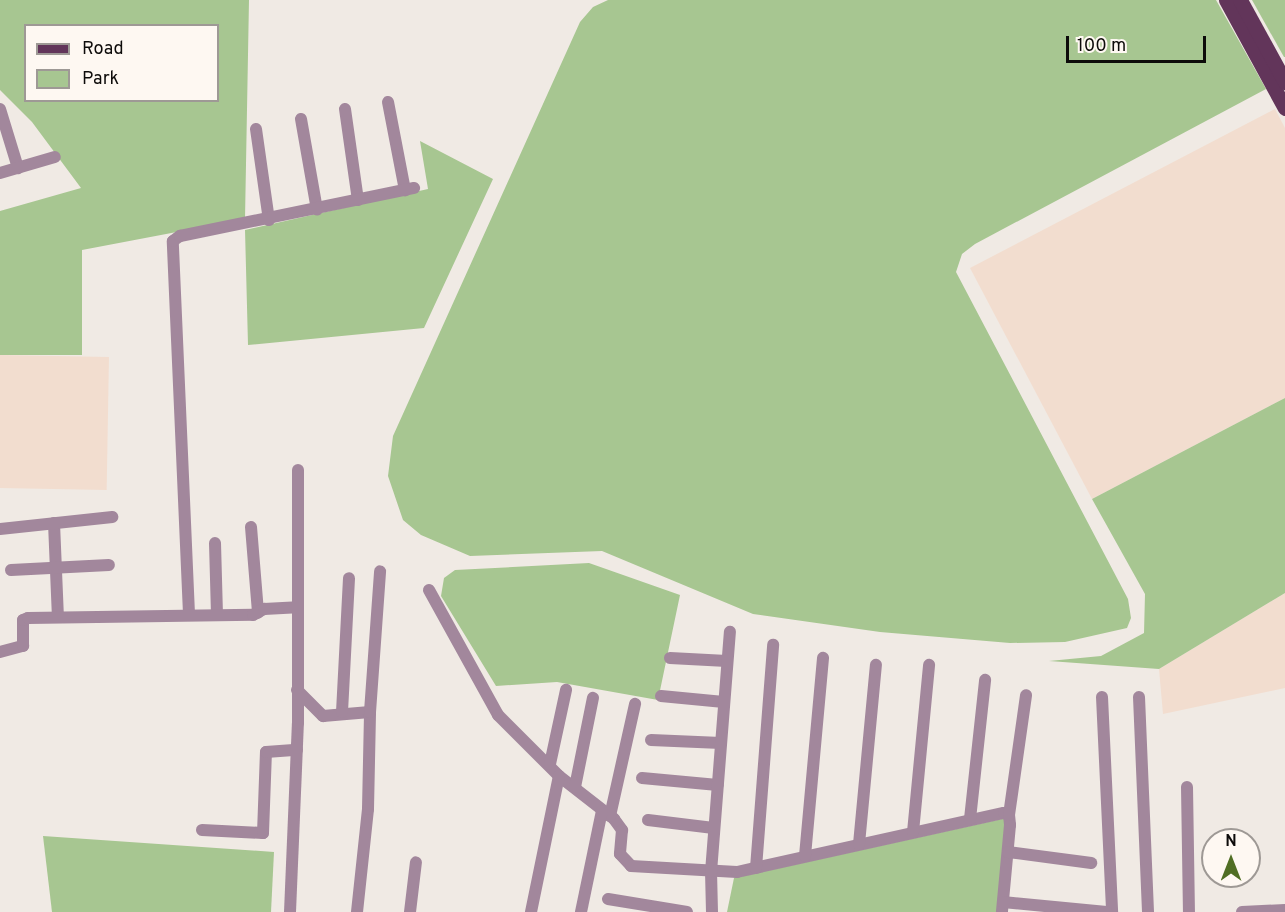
<!DOCTYPE html>
<style>
body{margin:0}
#map{position:relative;width:1285px;height:912px;overflow:hidden;background:#f0eae4;font-family:Overpass,sans-serif}
div>[style]{position:absolute}
.industrial>*{inset:0;background:#f2ddcf;transform-origin:0 0}
.green>*{inset:0;background:#a7c691}
.minor>*{height:12px;margin:-6px;padding:0 6px;transform-origin:6px;border-radius:6px;background:#a2879c}
.major>*{height:15px;margin:-7.5px;padding:0 7.5px;transform-origin:7.5px;border-radius:7.5px;background:#62355a}
span{translate:-50% -50%;white-space:nowrap;text-align:center;line-height:1.15;-webkit-text-stroke:4.5px #fef8f2;paint-order:stroke}
.legend{position:absolute;left:24px;top:24px;width:195px;height:78px;box-sizing:border-box;background:#fef8f2;border:2px solid #9e9995;margin:0;padding:8px 10px;list-style:none;font-size:18px;color:#0d0b0a}
.legend li{display:flex;align-items:center;gap:12px;height:30px}
.legend b{width:30px;border:2px solid #9e9995}
.north{position:absolute;left:1201px;top:828px;width:60px;height:60px;box-sizing:border-box;background:#fef8f2;border:2px solid #9e9995;border-radius:50%;rotate:0deg;font-size:16px;font-weight:700;line-height:24px;text-align:center;color:#0d0b0a}
.north::after{content:'';display:block;margin:auto;width:21px;height:27px;background:#506e24;clip-path:polygon(50% 0,100% 100%,50% 72%,0 100%)}
.scale{position:absolute;left:1066px;top:36px;width:140px;height:27px;box-sizing:border-box;border:3px solid #0d0b0a;border-top:0;padding-left:8px;font-size:18px;line-height:21px;white-space:nowrap;color:#0d0b0a;-webkit-text-stroke:4px #fef8f2;paint-order:stroke}
</style>
<div id="map">
<div class="industrial">
<div style="clip-path:polygon(1275px 109px,1285px 128px,1285px 398px,1092px 499px,970px 268px)"></div>
<div style="left:0;top:355px;width:109px;height:133px;rotate:1deg"></div>
<div style="clip-path:polygon(1285px 593px,1285px 688px,1163px 714px,1159px 669px)"></div>
</div>
<div class="green">
<div style="clip-path:polygon(evenodd,0 0,249px 0,245px 219px,82px 250px,82px 355px,0 355px,0 211px,81px 188px,32px 122px,0 90px,0 0,26px 26px,218px 26px,218px 100px,26px 100px,26px 26px)"></div>
<div style="clip-path:polygon(608px 0,1216px 0,1266px 89px,975px 244px,962px 254px,956px 272px,1128px 599px,1131px 618px,1127px 628px,1065px 642px,1010px 643px,880px 632px,753px 614px,602px 551px,470px 556px,421px 535px,403px 520px,388px 476px,393px 436px,580px 22px,593px 7px)"></div>
<div style="clip-path:polygon(1252px 0,1285px 0,1285px 57px,1284px 57px)"></div>
<div style="clip-path:polygon(420px 141px,493px 179px,424px 328px,248px 345px,245px 230px,428px 189px)"></div>
<div style="clip-path:polygon(1285px 398px,1285px 593px,1159px 669px,1049px 661px,1101px 656px,1144px 633px,1145px 594px,1092px 499px)"></div>
<div style="clip-path:polygon(589px 563px,680px 595px,658px 700px,557px 682px,496px 686px,441px 596px,444px 578px,455px 570px)"></div>
<div style="clip-path:polygon(1006px 818px,999px 912px,727px 912px,734px 878px)"></div>
<div style="clip-path:polygon(43px 836px,274px 852px,271px 912px,52px 912px)"></div>
</div>
<div class="minor">
<div style="left:388px;top:102px;width:90px;rotate:79.1deg"></div>
<div style="left:0;top:109px;width:62px;rotate:73deg"></div>
<div style="left:345px;top:109px;width:92px;rotate:81.9deg"></div>
<div style="left:301px;top:119px;width:92px;rotate:80deg"></div>
<div style="left:256px;top:129px;width:92px;rotate:81.9deg"></div>
<div style="left:0;top:173px;width:57px;rotate:-16.2deg"></div>
<div style="left:54px;top:523px;width:94px;rotate:87.6deg"></div>
<div style="left:251px;top:527px;width:86px;rotate:85.3deg"></div>
<div style="left:0;top:529px;width:113px;rotate:-6.1deg"></div>
<div style="left:215px;top:543px;width:71px;rotate:88.4deg"></div>
<div style="left:11px;top:570px;width:98px;rotate:-2.9deg"></div>
<div style="left:429px;top:590px;width:143px;rotate:61.1deg"></div>
<div style="left:498px;top:715px;width:86px;rotate:45deg"></div>
<div style="left:559px;top:776px;width:70px;rotate:38deg"></div>
<div style="left:614px;top:819px;width:14px;rotate:54deg"></div>
<div style="left:622px;top:830px;width:24px;rotate:95deg"></div>
<div style="left:620px;top:854px;width:16px;rotate:47deg"></div>
<div style="left:631px;top:866px;width:106px;rotate:3.2deg"></div>
<div style="left:737px;top:872px;width:273px;rotate:-12.5deg"></div>
<div style="left:1004px;top:813px;width:5px;rotate:22deg"></div>
<div style="left:1009px;top:815px;width:10px;rotate:84deg"></div>
<div style="left:1010px;top:825px;width:87px;rotate:95.3deg"></div>
<div style="left:189px;top:614px;width:373px;rotate:-92.5deg"></div>
<div style="left:173px;top:241px;width:9px;rotate:-36deg"></div>
<div style="left:180px;top:236px;width:239px;rotate:-11.6deg"></div>
<div style="left:0;top:652px;width:24px;rotate:-15deg"></div>
<div style="left:23px;top:646px;width:26px;rotate:-90deg"></div>
<div style="left:23px;top:620px;width:5px;rotate:-22deg"></div>
<div style="left:28px;top:618px;width:225px;rotate:-0.8deg"></div>
<div style="left:253px;top:615px;width:13px;rotate:-29deg"></div>
<div style="left:264px;top:609px;width:33px;rotate:-3deg"></div>
<div style="left:670px;top:658px;width:57px;rotate:3deg"></div>
<div style="left:297px;top:690px;width:37px;rotate:45deg"></div>
<div style="left:323px;top:716px;width:47px;rotate:-4.9deg"></div>
<div style="left:661px;top:696px;width:63px;rotate:5.4deg"></div>
<div style="left:1102px;top:697px;width:215px;rotate:87.3deg"></div>
<div style="left:1139px;top:697px;width:215px;rotate:87.6deg"></div>
<div style="left:342px;top:712px;width:134px;rotate:-87deg"></div>
<div style="left:651px;top:740px;width:70px;rotate:2.5deg"></div>
<div style="left:550px;top:764px;width:76px;rotate:-77.8deg"></div>
<div style="left:642px;top:778px;width:76px;rotate:5.3deg"></div>
<div style="left:575px;top:787px;width:91px;rotate:-78.6deg"></div>
<div style="left:1187px;top:787px;width:125px;rotate:89.1deg"></div>
<div style="left:1009px;top:815px;width:121px;rotate:-81.9deg"></div>
<div style="left:610px;top:816px;width:115px;rotate:-77.4deg"></div>
<div style="left:970px;top:819px;width:140px;rotate:-83.8deg"></div>
<div style="left:648px;top:820px;width:66px;rotate:6.9deg"></div>
<div style="left:202px;top:830px;width:61px;rotate:2.8deg"></div>
<div style="left:263px;top:833px;width:81px;rotate:-87.9deg"></div>
<div style="left:266px;top:752px;width:31px;rotate:-4deg"></div>
<div style="left:913px;top:832px;width:168px;rotate:-84.5deg"></div>
<div style="left:859px;top:844px;width:180px;rotate:-84.6deg"></div>
<div style="left:1008px;top:852px;width:84px;rotate:7.5deg"></div>
<div style="left:805px;top:856px;width:199px;rotate:-84.8deg"></div>
<div style="left:756px;top:868px;width:224px;rotate:-85.6deg"></div>
<div style="left:608px;top:899px;width:80px;rotate:9.3deg"></div>
<div style="left:1003px;top:902px;width:104px;rotate:5.5deg"></div>
<div style="left:290px;top:912px;width:189px;rotate:-87.6deg"></div>
<div style="left:298px;top:723px;width:253px;rotate:-90deg"></div>
<div style="left:357px;top:912px;width:104px;rotate:-83.9deg"></div>
<div style="left:368px;top:809px;width:97px;rotate:-88.8deg"></div>
<div style="left:370px;top:712px;width:141px;rotate:-85.9deg"></div>
<div style="left:410px;top:912px;width:50px;rotate:-83.2deg"></div>
<div style="left:531px;top:912px;width:139px;rotate:-78.4deg"></div>
<div style="left:581px;top:912px;width:103px;rotate:-78.3deg"></div>
<div style="left:712px;top:912px;width:40px;rotate:-91.4deg"></div>
<div style="left:711px;top:872px;width:241px;rotate:-85.5deg"></div>
<div style="left:1242px;top:912px;width:43px;rotate:-2.7deg"></div>
</div>
<div class="major">
<div style="left:1226px;top:0;width:123px;rotate:61.4deg"></div>
<div style="left:1240px;top:0;width:94px;rotate:61.2deg"></div>
</div>
<ul class="legend">
<li><b style="height:8px;background:#62355a"></b>Road</li>
<li><b style="height:16px;background:#a7c691"></b>Park</li>
</ul>
<div class="north">N</div>
<div class="scale">100 m</div>
</div>
